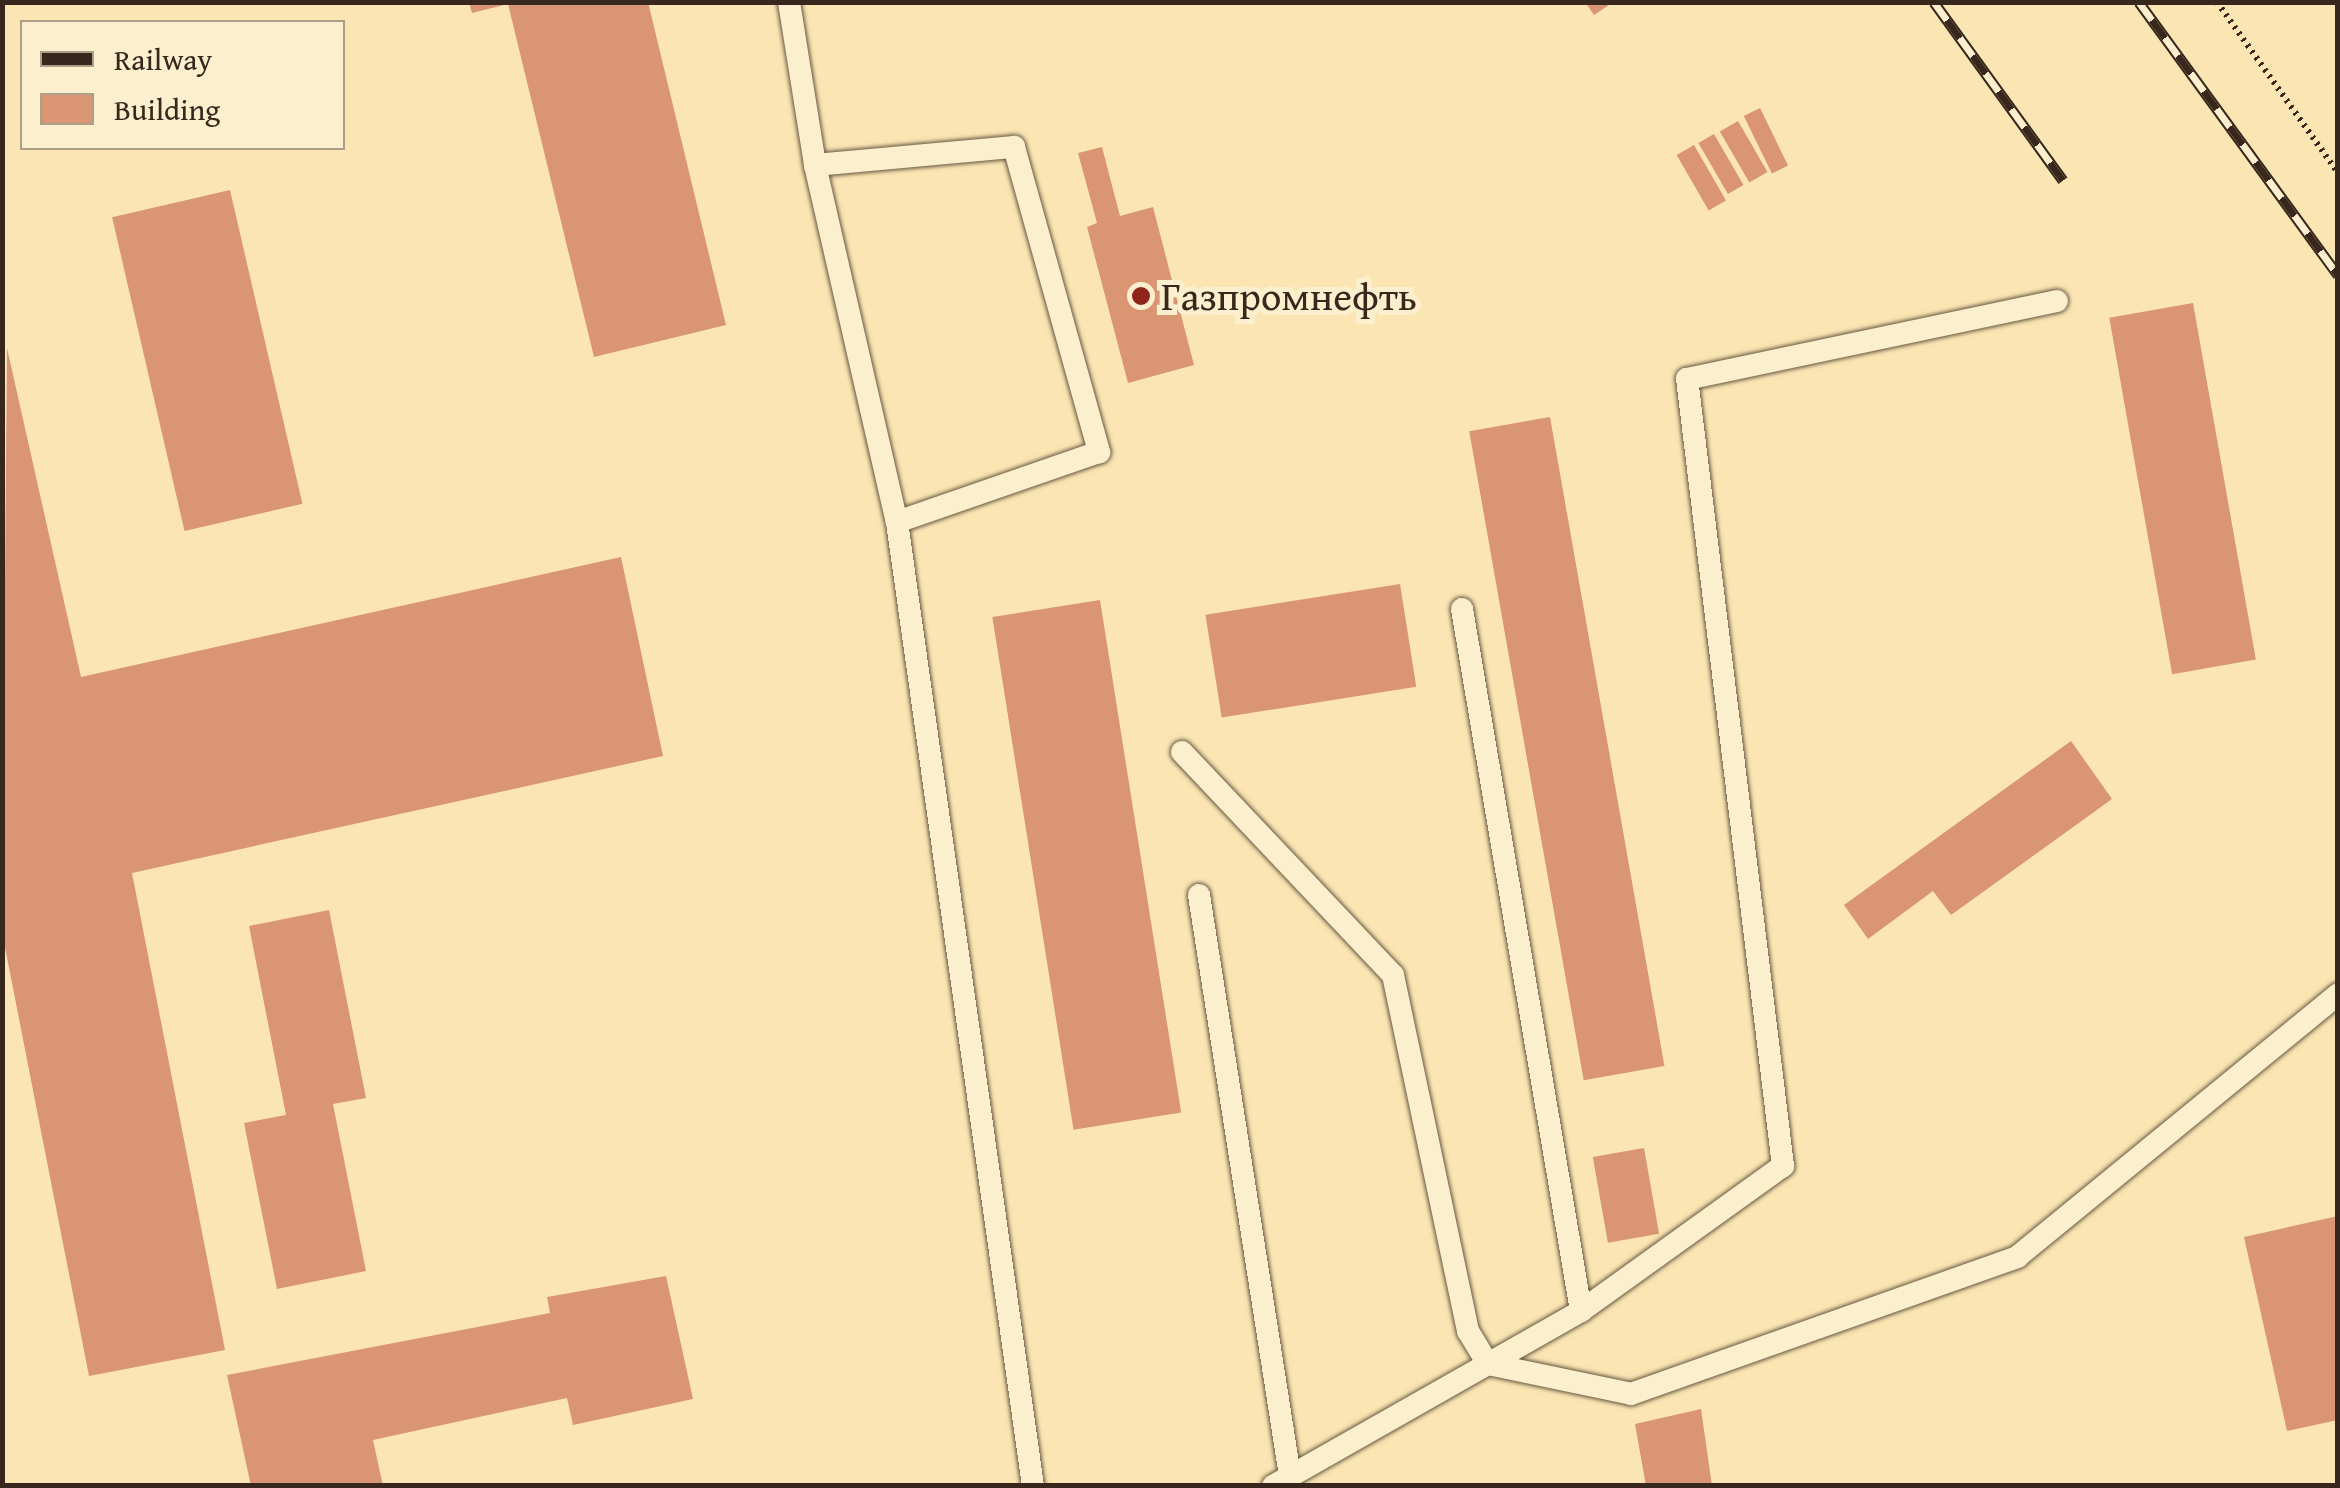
<!DOCTYPE html>
<meta charset="utf-8">
<style>
body{margin:0}
#map{position:relative;width:2340px;height:1488px;overflow:hidden;background:#fbe6b3;font-family:"Gentium Book Plus",serif}
div>[style]{position:absolute}
.building>*{inset:0;background:#da9573;transform-origin:0 0}
.path>*{height:6px;margin-top:-3px;transform-origin:0;background:repeating-linear-gradient(90deg,#37271c 0 2.5px,transparent 0 7.5px)}
.roads{filter:drop-shadow(0 0 2px #685742) drop-shadow(0 0 2px #685742)}
.service>*{height:22px;margin:-11px;padding:0 11px;transform-origin:11px;border-radius:11px;background:#fcefce}
.rail>*{height:11px;margin-top:-5.5px;transform-origin:0;background:repeating-linear-gradient(90deg,#fcefce 0 22px,#37271c 0 44px);box-sizing:border-box;border-block:2px solid #37271c}
.dots>*{width:28px;height:28px;translate:-50% -50%;box-sizing:border-box;border:5px solid #fcefce;border-radius:50%}
span{translate:-50% -50%;white-space:nowrap;text-align:center;line-height:1.15;-webkit-text-stroke:10px #fcefce;paint-order:stroke}
.poi-label{font-size:40px;color:#37271c}
.left{translate:0 -50%;text-align:left}
.frame{position:absolute;inset:0;border:5px solid #37271c;pointer-events:none}
.legend{position:absolute;left:20px;top:20px;width:325px;height:130px;box-sizing:border-box;background:#fcefce;border:2px solid #ad9f87;margin:0;padding:12px 18px;list-style:none;font-size:30px;color:#37271c}
.legend li{display:flex;align-items:center;gap:20px;height:50px}
.legend b{width:50px;border:2px solid #ad9f87}
</style>
<div id="map">
<div class="building">
<div style="clip-path:polygon(469px 2px,648px 2px,726px 325px,594px 357px,508px 4px,472px 13px)"></div>
<div style="clip-path:polygon(1585px 2px,1607px 2px,1609px 5px,1594px 15px)"></div>
<div style="left:1760px;top:108px;width:64px;height:18px;rotate:64deg"></div>
<div style="left:1738px;top:121px;width:59px;height:21px;rotate:60deg"></div>
<div style="left:1714px;top:134px;width:59px;height:18px;rotate:60deg"></div>
<div style="left:1694px;top:145px;width:64px;height:20px;rotate:60deg"></div>
<div style="clip-path:polygon(1102px 147px,1120px 216px,1153px 207px,1194px 365px,1128px 383px,1087px 227px,1097px 223px,1078px 153px)"></div>
<div style="left:230px;top:190px;width:322px;height:121px;rotate:77deg"></div>
<div style="left:2193px;top:303px;width:362px;height:85px;rotate:80deg"></div>
<div style="clip-path:polygon(7px 348px,81px 677px,621px 557px,663px 756px,132px 873px,225px 1350px,89px 1376px,2px 932px)"></div>
<div style="left:1550px;top:417px;width:659px;height:82px;rotate:80deg"></div>
<div style="left:1400px;top:584px;width:104px;height:197px;rotate:81deg"></div>
<div style="left:1100px;top:600px;width:519px;height:109px;rotate:81deg"></div>
<div style="clip-path:polygon(2071px 741px,2112px 799px,1951px 915px,1933px 891px,1868px 939px,1844px 905px)"></div>
<div style="clip-path:polygon(329px 910px,366px 1098px,333px 1104px,366px 1271px,277px 1289px,244px 1123px,286px 1115px,249px 926px)"></div>
<div style="left:1644px;top:1148px;width:87px;height:52px;rotate:80deg"></div>
<div style="clip-path:polygon(2338px 1216px,2338px 1420px,2287px 1431px,2244px 1237px)"></div>
<div style="clip-path:polygon(666px 1276px,693px 1399px,573px 1425px,567px 1398px,373px 1440px,383px 1486px,251px 1486px,227px 1375px,550px 1313px,547px 1297px)"></div>
<div style="clip-path:polygon(1701px 1409px,1712px 1486px,1646px 1486px,1635px 1424px)"></div>
</div>
<div class="path">
<div style="left:2217px;top:2px;width:209px;rotate:54.7deg"></div>
</div>
<div class="roads">
<div class="service">
<div style="left:789px;top:2px;width:165px;rotate:80.9deg"></div>
<div style="left:815px;top:165px;width:366px;rotate:77.1deg"></div>
<div style="left:897px;top:522px;width:974px;rotate:81.97deg"></div>
<div style="left:815px;top:165px;width:200px;rotate:-5.2deg"></div>
<div style="left:1014px;top:147px;width:317px;rotate:74.4deg"></div>
<div style="left:1099px;top:452px;width:214px;rotate:160.9deg"></div>
<div style="left:1462px;top:609px;width:712px;rotate:80.38deg"></div>
<div style="left:1182px;top:752px;width:307px;rotate:46.6deg"></div>
<div style="left:1393px;top:975px;width:364px;rotate:78.1deg"></div>
<div style="left:1468px;top:1331px;width:39px;rotate:59deg"></div>
<div style="left:1488px;top:1364px;width:146px;rotate:11.8deg"></div>
<div style="left:1631px;top:1394px;width:410px;rotate:-19.5deg"></div>
<div style="left:2017px;top:1257px;width:415px;rotate:-39.3deg"></div>
<div style="left:1199px;top:895px;width:588px;rotate:81.1deg"></div>
<div style="left:1273px;top:1486px;width:354px;rotate:-29.6deg"></div>
<div style="left:1581px;top:1311px;width:249px;rotate:-35.7deg"></div>
<div style="left:1783px;top:1166px;width:793px;rotate:-96.95deg"></div>
<div style="left:1687px;top:379px;width:378px;rotate:-11.9deg"></div>
</div>
</div>
<div class="rail">
<div style="left:1934px;top:2px;width:220px;rotate:54.1deg"></div>
<div style="left:2139px;top:2px;width:338px;rotate:53.9deg"></div>
</div>
<div class="dots">
<div style="left:1141px;top:296px;background:#8f2418"></div>
</div>
<div class="poi-label">
<span class="left" style="left:1161px;top:296px">Газпромнефть</span>
</div>
<div class="frame"></div>
<ul class="legend">
<li><b style="height:12px;background:#37271c"></b>Railway</li>
<li><b style="height:28px;background:#da9573"></b>Building</li>
</ul>
</div>
